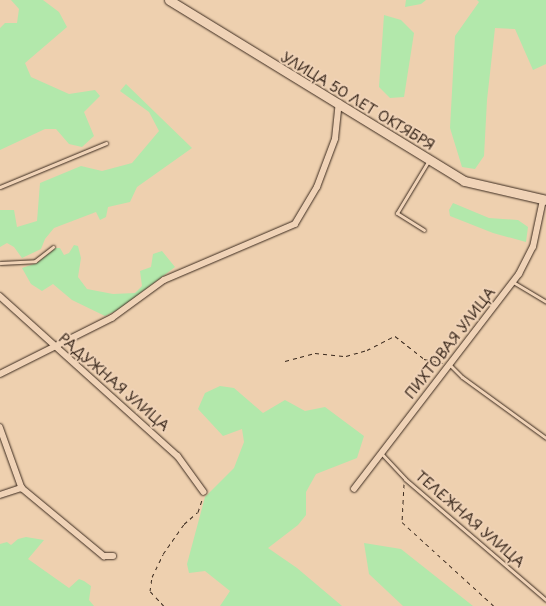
<!DOCTYPE html>
<meta charset="utf-8">
<style>
body{margin:0}
#map{position:relative;width:546px;height:606px;overflow:hidden;background:#eed0af;font-family:"Playpen Sans",sans-serif}
div>[style]{position:absolute}
.green>*{inset:0;background:#b2e8ab}
.path>*{height:1px;margin-top:-0.5px;transform-origin:0;background:repeating-linear-gradient(90deg,#3b2a1e 0 4px,transparent 0 8px)}
.roads{filter:drop-shadow(0 0 1px #3b2a1e) drop-shadow(0 0 1px #3b2a1e)}
.lane>*{height:3px;margin:-1.5px;padding:0 1.5px;transform-origin:1.5px;border-radius:1.5px;background:#f0d3b7}
.street>*{height:5.5px;margin:-2.75px;padding:0 2.75px;transform-origin:2.75px;border-radius:2.75px;background:#f0d3b7}
.secondary>*{height:9px;margin:-4.5px;padding:0 4.5px;transform-origin:4.5px;border-radius:4.5px;background:#f0d3b7}
span{translate:-50% -50%;white-space:nowrap;text-align:center;line-height:1.15;-webkit-text-stroke:4px #f0d3b7;paint-order:stroke}
.street-label{font-size:14px;color:#3b2a1e}
</style>
<div id="map">
<div class="green">
<div style="clip-path:polygon(11px 0,43px 0,59px 12px,67px 27px,25px 63px,31px 77px,69px 94px,95px 90px,100px 96px,84px 112px,94px 136px,82px 147px,69px 144px,56px 129px,45px 129px,0 150px,0 28px,5px 23px,17px 23px,19px 9px)"></div>
<div style="clip-path:polygon(406px 0,426px 0,421px 4px,405px 7px)"></div>
<div style="clip-path:polygon(477px 0,546px 0,546px 64px,533px 70px,515px 29px,495px 28px,487px 100px,484px 156px,475px 169px,462px 167px,450px 128px,455px 36px,479px 2px)"></div>
<div style="clip-path:polygon(384px 15px,401px 20px,414px 33px,404px 97px,390px 98px,379px 87px)"></div>
<div style="clip-path:polygon(126px 84px,192px 148px,137px 187px,130px 202px,108px 207px,106px 217px,100px 220px,96px 212px,54px 228px,45px 239px,41px 249px,22px 258px,14px 247px,7px 243px,0 247px,0 210px,14px 210px,17px 227px,37px 221px,40px 183px,81px 166px,102px 171px,132px 163px,159px 131px,149px 112px,120px 91px)"></div>
<div style="clip-path:polygon(453px 203px,489px 218px,518px 220px,528px 227px,526px 242px,493px 233px,450px 216px,449px 210px)"></div>
<div style="clip-path:polygon(74px 245px,78px 246px,81px 258px,78px 277px,87px 289px,113px 294px,135px 293px,142px 286px,140px 271px,151px 267px,153px 254px,162px 251px,175px 267px,118px 310px,105px 316px,72px 300px,53px 284px,42px 291px,31px 284px,22px 268px,37px 263px,55px 248px,60px 248px,64px 255px,69px 253px)"></div>
<div style="clip-path:polygon(220px 386px,234px 388px,263px 413px,285px 400px,305px 411px,325px 407px,364px 436px,357px 458px,316px 474px,306px 492px,306px 515px,298px 525px,268px 548px,297px 568px,342px 606px,220px 606px,230px 591px,205px 571px,189px 573px,187px 564px,205px 497px,234px 468px,244px 442px,242px 429px,223px 436px,198px 409px,205px 393px)"></div>
<div style="clip-path:polygon(26px 537px,44px 540px,28px 559px,69px 588px,79px 579px,84px 581px,91px 586px,89px 600px,94px 606px,0 606px,0 544px,7px 542px,11px 545px,18px 539px)"></div>
<div style="clip-path:polygon(364px 543px,401px 549px,473px 606px,403px 606px,369px 574px)"></div>
</div>
<div class="path">
<div style="left:285px;top:361px;width:31px;rotate:-15deg"></div>
<div style="left:315px;top:353px;width:31px;rotate:6deg"></div>
<div style="left:346px;top:356px;width:22px;rotate:-16deg"></div>
<div style="left:367px;top:350px;width:31px;rotate:-27deg"></div>
<div style="left:395px;top:336px;width:37px;rotate:38deg"></div>
<div style="left:424px;top:359px;width:19px;rotate:12deg"></div>
<div style="left:404px;top:484px;width:38px;rotate:93deg"></div>
<div style="left:402px;top:522px;width:125px;rotate:42.4deg"></div>
<div style="left:164px;top:606px;width:21px;rotate:-133deg"></div>
<div style="left:150px;top:591px;width:14px;rotate:-82deg"></div>
<div style="left:152px;top:577px;width:25px;rotate:-64deg"></div>
<div style="left:163px;top:554px;width:37px;rotate:-55deg"></div>
<div style="left:184px;top:524px;width:18px;rotate:-41deg"></div>
<div style="left:198px;top:512px;width:16px;rotate:-72deg"></div>
</div>
<div class="roads">
<div class="lane">
<div style="left:0;top:187px;width:115px;rotate:-22.5deg"></div>
<div style="left:424px;top:230px;width:32px;rotate:-148deg"></div>
<div style="left:397px;top:213px;width:62px;rotate:-58.9deg"></div>
<div style="left:0;top:263px;width:35px;rotate:-3deg"></div>
<div style="left:35px;top:261px;width:23px;rotate:-38deg"></div>
<div style="left:513px;top:282px;width:39px;rotate:31deg"></div>
<div style="left:449px;top:364px;width:18px;rotate:45deg"></div>
<div style="left:462px;top:377px;width:104px;rotate:36deg"></div>
<div style="left:381px;top:453px;width:35px;rotate:47deg"></div>
<div style="left:405px;top:479px;width:186px;rotate:40.6deg"></div>
</div>
<div class="street">
<div style="left:0;top:296px;width:239px;rotate:42deg"></div>
<div style="left:178px;top:456px;width:44px;rotate:54.2deg"></div>
<div style="left:0;top:374px;width:125px;rotate:-26.6deg"></div>
<div style="left:112px;top:318px;width:64px;rotate:-36.2deg"></div>
<div style="left:164px;top:280px;width:142px;rotate:-23.1deg"></div>
<div style="left:295px;top:224px;width:43px;rotate:-59.3deg"></div>
<div style="left:317px;top:187px;width:51px;rotate:-69.4deg"></div>
<div style="left:335px;top:139px;width:36px;rotate:-84deg"></div>
<div style="left:0;top:427px;width:65px;rotate:70.2deg"></div>
<div style="left:22px;top:488px;width:107px;rotate:39.7deg"></div>
<div style="left:104px;top:556px;width:9px"></div>
<div style="left:354px;top:489px;width:271px;rotate:-52.5deg"></div>
<div style="left:519px;top:274px;width:30px;rotate:-63deg"></div>
<div style="left:533px;top:247px;width:48px;rotate:-78deg"></div>
<div style="left:0;top:495px;width:23px;rotate:-18deg"></div>
</div>
<div class="secondary">
<div style="left:169px;top:0;width:346px;rotate:31.5deg"></div>
<div style="left:464px;top:181px;width:84px;rotate:13deg"></div>
</div>
</div>
<div class="street-label">
<span style="left:358px;top:101px;rotate:31deg">УЛИЦА 50 ЛЕТ ОКТЯБРЯ</span>
<span style="left:450px;top:343px;rotate:-52deg">ПИХТОВАЯ УЛИЦА</span>
<span style="left:114px;top:382px;rotate:41deg">РАДУЖНАЯ УЛИЦА</span>
<span style="left:470px;top:519px;rotate:41deg">ТЕЛЕЖНАЯ УЛИЦА</span>
</div>
</div>
